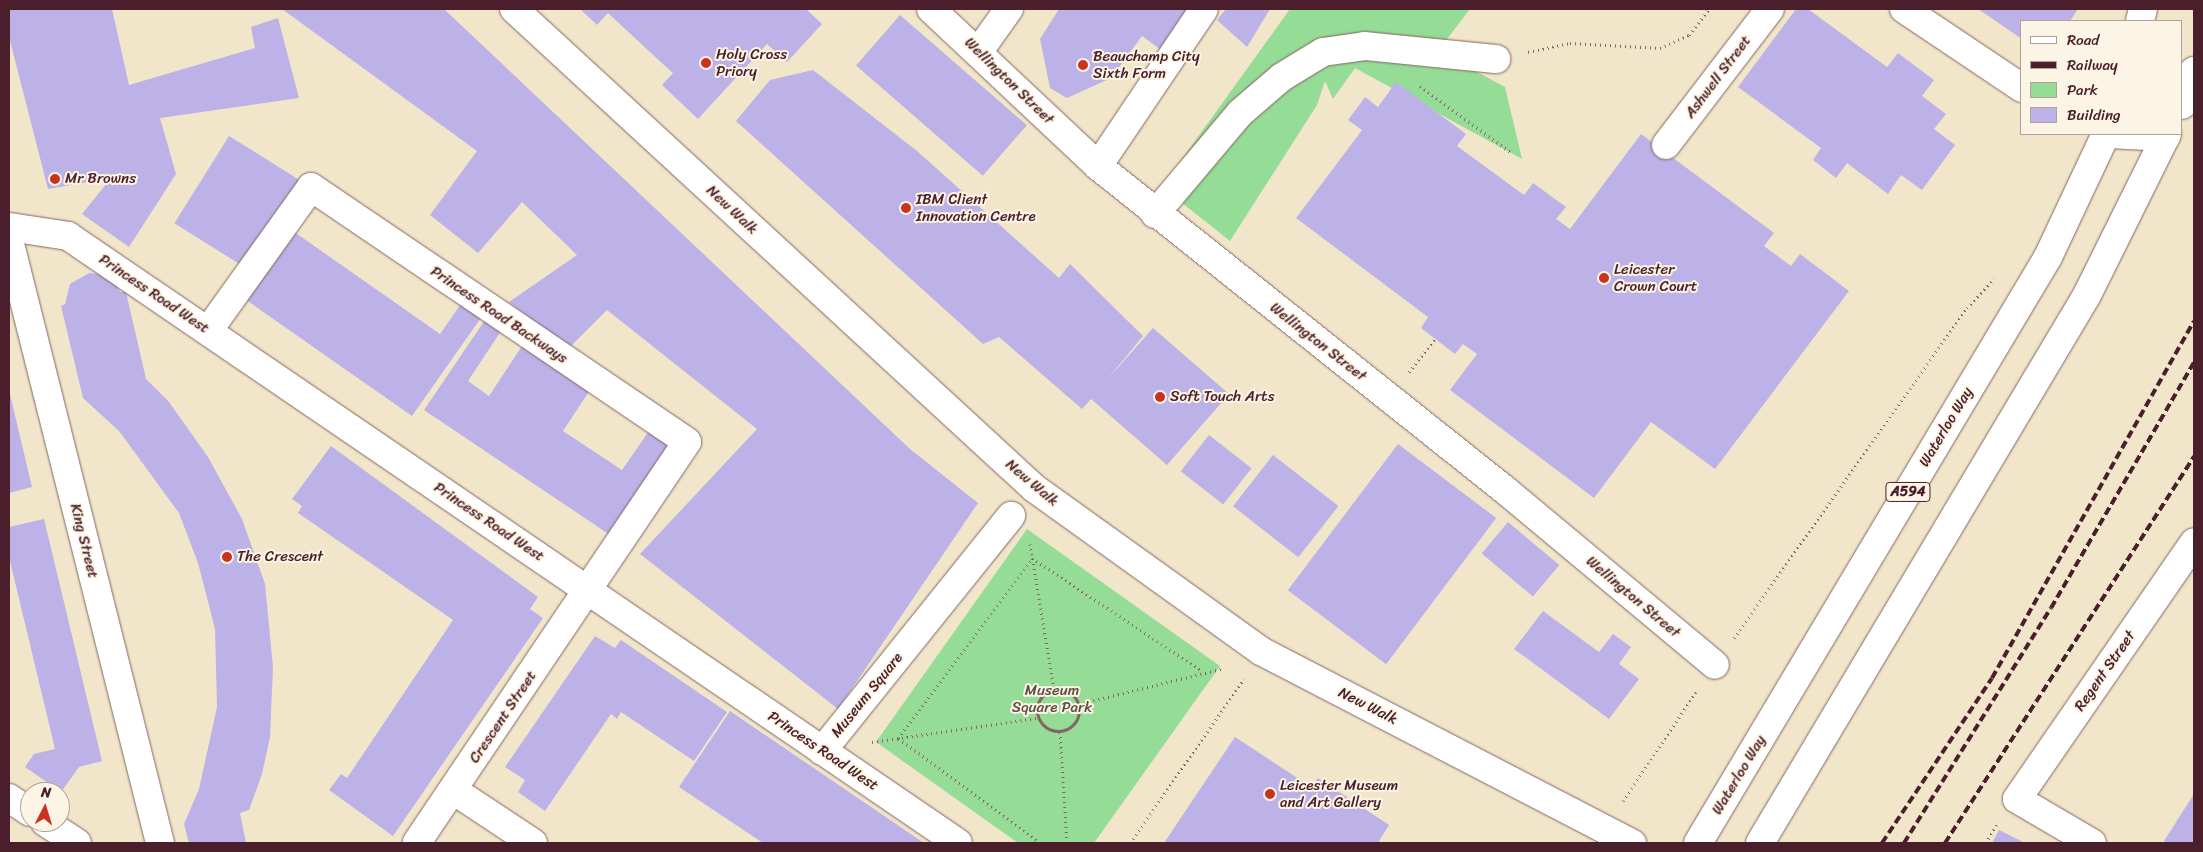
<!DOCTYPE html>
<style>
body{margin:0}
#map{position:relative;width:2203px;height:852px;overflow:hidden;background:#f1e6ca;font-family:Sriracha,sans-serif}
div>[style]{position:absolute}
.green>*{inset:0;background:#95dc96}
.building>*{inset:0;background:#bcb2e8;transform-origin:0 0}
.path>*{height:3px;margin-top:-1.5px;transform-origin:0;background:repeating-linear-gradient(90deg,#846563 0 1px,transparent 0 5px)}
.path>.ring{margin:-1.5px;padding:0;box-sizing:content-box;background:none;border:3px solid #846563;border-radius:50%}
.roads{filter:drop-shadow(0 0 1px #846563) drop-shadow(0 0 1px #846563)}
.minor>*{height:28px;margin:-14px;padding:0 14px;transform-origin:14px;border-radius:14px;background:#fff}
.major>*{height:28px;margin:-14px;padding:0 14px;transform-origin:14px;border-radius:14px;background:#fff}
.rail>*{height:4px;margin-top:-2px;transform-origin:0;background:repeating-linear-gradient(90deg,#4a1f2b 0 8px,transparent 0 12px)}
.dots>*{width:14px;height:14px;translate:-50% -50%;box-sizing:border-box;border:2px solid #fcf5e5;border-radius:50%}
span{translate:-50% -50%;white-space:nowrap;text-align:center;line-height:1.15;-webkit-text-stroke:4px #fcf5e5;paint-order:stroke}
.shield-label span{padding:1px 4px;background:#fcf5e5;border:1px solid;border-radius:4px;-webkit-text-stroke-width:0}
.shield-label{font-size:14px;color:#4a1f2b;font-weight:700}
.poi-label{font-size:15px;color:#4a1f2b}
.left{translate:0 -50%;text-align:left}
.street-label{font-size:15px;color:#4a1f2b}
.park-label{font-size:15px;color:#5d4e46}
.frame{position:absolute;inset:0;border:10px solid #4a1f2b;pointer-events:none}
.legend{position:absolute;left:2020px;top:20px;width:162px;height:115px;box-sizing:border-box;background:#fcf5e5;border:1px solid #b59f9b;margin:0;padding:6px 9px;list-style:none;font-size:15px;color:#4a1f2b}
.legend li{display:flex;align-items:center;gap:10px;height:25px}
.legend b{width:25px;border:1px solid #b59f9b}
.north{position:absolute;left:20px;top:782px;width:50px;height:50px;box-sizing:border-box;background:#fcf5e5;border:1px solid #b59f9b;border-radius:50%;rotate:5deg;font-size:14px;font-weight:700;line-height:20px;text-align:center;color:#4a1f2b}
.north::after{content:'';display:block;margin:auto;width:18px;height:22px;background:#c8321e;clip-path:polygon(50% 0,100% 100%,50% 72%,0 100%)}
</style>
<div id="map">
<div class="green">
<div style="clip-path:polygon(1290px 9px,1470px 9px,1438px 51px,1505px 87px,1522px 159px,1355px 68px,1333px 99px,1325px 81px,1317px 105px,1230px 241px,1162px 187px)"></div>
<div style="clip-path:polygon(1027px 529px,1220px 666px,1094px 843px,1018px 843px,876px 742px)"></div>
</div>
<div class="building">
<div style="clip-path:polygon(9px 9px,112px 9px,129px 85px,255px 48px,251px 27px,278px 18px,299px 98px,160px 118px,176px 174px,129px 247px,82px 214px,111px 178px,48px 189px,9px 37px)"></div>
<div style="clip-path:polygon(282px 9px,444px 9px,910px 449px,978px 503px,838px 709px,640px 554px,757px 429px,607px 310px,569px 348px,509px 302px,577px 255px,522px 202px,478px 253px,430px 215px,477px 151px)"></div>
<div style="clip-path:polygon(580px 9px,806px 9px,822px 24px,787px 62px,767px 44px,698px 119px,662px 85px,673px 73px,664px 65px,608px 13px,597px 25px)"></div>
<div style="clip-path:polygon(1059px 9px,1192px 9px,1164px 52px,1142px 36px,1111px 78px,1067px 98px,1050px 88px,1040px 39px)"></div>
<div style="clip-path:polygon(1226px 9px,1270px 9px,1247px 47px,1217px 20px)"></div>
<div style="clip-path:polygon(1796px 9px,1808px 9px,1887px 67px,1898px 53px,1934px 80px,1922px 96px,1946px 114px,1934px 129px,1955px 145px,1922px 190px,1901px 175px,1888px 194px,1847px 163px,1836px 178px,1813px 160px,1821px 148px,1738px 87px)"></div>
<div style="clip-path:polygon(1978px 9px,2078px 9px,2070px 21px,2022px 21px,2022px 39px)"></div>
<div style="left:900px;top:15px;width:168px;height:67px;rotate:41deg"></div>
<div style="clip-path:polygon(813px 70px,917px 151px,1059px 278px,1070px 264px,1143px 336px,1107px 380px,1153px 328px,1229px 394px,1167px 465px,1091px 399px,1082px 409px,999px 337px,983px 344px,736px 121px,770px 80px)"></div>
<div style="clip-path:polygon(1396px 82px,1466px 134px,1457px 146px,1524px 195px,1533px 183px,1566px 207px,1556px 219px,1570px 229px,1641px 134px,1774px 233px,1764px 246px,1791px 266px,1800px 254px,1849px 291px,1715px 469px,1651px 422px,1594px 498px,1450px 390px,1477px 354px,1463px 344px,1455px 354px,1421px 328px,1428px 317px,1296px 218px,1362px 130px,1348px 120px,1365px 97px,1378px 107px)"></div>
<div style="left:229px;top:136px;width:89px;height:103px;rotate:32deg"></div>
<div style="clip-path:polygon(290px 229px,440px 334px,463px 301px,483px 315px,412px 416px,242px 297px)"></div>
<div style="clip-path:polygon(89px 273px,100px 274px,116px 284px,120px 292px,126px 292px,146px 379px,169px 402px,208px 457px,242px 519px,265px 584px,273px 667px,270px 737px,262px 774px,249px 810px,240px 813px,246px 843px,189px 843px,184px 824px,199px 789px,217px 707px,215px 629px,198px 563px,179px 513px,119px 431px,83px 398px,61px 306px,65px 304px,70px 284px)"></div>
<div style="clip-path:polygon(487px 317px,503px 328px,468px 381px,489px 396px,524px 343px,592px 387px,563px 431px,622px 470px,651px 428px,679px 446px,616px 539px,424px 410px)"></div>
<div style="clip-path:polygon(9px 390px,32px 487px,9px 493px)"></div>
<div style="left:1209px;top:435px;width:54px;height:46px;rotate:38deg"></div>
<div style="left:1398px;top:444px;width:123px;height:183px;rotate:37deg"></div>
<div style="clip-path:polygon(331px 446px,538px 597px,530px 609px,543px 618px,393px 836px,329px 790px,341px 774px,347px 778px,453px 620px,298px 513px,302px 506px,292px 499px)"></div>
<div style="left:1273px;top:455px;width:83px;height:65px;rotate:38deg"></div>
<div style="clip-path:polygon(44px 519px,102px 761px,79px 767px,61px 792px,25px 767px,34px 754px,55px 749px,9px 557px,9px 527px)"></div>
<div style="left:1508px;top:522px;width:67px;height:41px;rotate:40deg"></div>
<div style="clip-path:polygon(1543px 611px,1599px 652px,1613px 634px,1631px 647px,1619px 664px,1639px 679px,1609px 719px,1514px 649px)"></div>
<div style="clip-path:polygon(595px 636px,615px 648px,621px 640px,727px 712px,694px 761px,621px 712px,617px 719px,611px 714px,545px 811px,518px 792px,525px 780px,505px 767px)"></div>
<div style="clip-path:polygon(730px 711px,924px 843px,763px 843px,679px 787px)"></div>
<div style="clip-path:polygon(1235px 737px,1311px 787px,1318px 778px,1389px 825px,1379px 841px,1383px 843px,1164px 843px)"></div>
<div style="clip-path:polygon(2194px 794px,2194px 843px,2167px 843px,2164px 841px)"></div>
<div style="clip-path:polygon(1999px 830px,2025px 843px,1992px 843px)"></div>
</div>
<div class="path">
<div style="left:1528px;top:52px;width:43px;rotate:-12.1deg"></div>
<div style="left:1570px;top:43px;width:90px;rotate:3.2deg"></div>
<div style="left:1660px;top:48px;width:32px;rotate:-24deg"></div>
<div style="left:1689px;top:35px;width:33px;rotate:-52deg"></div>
<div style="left:1420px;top:86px;width:114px;rotate:36.1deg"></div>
<div style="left:1409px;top:372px;width:42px;rotate:-51.8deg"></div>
<div style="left:1030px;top:544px;width:147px;rotate:80.6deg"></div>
<div style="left:1734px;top:638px;width:404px;rotate:-54.8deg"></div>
<div style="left:1967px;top:308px;width:40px;rotate:-47deg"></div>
<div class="ring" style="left:1037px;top:689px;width:39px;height:39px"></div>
<div style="left:1079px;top:704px;width:149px;rotate:-13.9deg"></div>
<div style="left:1060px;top:732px;width:111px;rotate:86.4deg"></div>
<div style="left:872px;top:742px;width:167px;rotate:-8.3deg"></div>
<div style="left:1623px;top:801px;width:131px;rotate:-56.2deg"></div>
<div style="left:1040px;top:843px;width:177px;rotate:-143.5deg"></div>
<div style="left:898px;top:738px;width:224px;rotate:-53.3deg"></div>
<div style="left:1032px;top:558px;width:204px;rotate:33.6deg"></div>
<div style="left:1130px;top:843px;width:200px;rotate:-55.2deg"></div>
<div style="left:1986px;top:843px;width:22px;rotate:-60deg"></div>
</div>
<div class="roads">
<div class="minor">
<div style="left:514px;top:9px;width:707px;rotate:42.65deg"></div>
<div style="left:1034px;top:488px;width:279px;rotate:35.7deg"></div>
<div style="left:1261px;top:651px;width:418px;rotate:27.4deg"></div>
<div style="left:931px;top:9px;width:229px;rotate:43.2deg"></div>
<div style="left:1098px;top:166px;width:520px;rotate:38.52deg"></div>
<div style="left:1505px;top:490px;width:273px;rotate:39.8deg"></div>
<div style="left:1904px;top:9px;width:142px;rotate:33.8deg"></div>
<div style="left:979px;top:51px;width:52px;rotate:-54.5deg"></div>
<div style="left:2110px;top:134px;width:56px;rotate:3.1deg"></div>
<div style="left:1666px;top:145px;width:171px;rotate:-52.6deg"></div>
<div style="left:1098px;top:166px;width:189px;rotate:-56deg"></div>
<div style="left:1155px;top:214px;width:132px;rotate:-49.9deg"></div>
<div style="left:1240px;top:113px;width:55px;rotate:-40.6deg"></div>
<div style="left:1282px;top:77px;width:48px;rotate:-31.4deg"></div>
<div style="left:1323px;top:52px;width:42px;rotate:-8.1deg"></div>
<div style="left:1365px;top:46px;width:132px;rotate:5.7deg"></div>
<div style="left:9px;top:227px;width:60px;rotate:8.7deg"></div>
<div style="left:68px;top:236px;width:1077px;rotate:34.29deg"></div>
<div style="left:9px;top:240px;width:622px;rotate:75.94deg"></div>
<div style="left:208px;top:331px;width:177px;rotate:-54.4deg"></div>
<div style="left:311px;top:187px;width:454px;rotate:34.1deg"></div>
<div style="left:687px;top:442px;width:483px;rotate:124deg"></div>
<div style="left:822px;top:751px;width:302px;rotate:-51.2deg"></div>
<div style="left:453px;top:790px;width:96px;rotate:33.5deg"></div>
<div style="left:9px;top:798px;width:25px;rotate:34deg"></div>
<div style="left:45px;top:822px;width:38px;rotate:33deg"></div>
<div style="left:2092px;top:843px;width:87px;rotate:-149.6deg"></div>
<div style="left:2017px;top:799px;width:312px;rotate:-55.4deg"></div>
</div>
<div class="major">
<div style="left:2140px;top:21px;width:12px;rotate:-76deg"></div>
<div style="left:2182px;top:105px;width:36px;rotate:-71deg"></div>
<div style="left:1698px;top:843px;width:683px;rotate:-59.15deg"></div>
<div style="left:2048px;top:257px;width:136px;rotate:-64.8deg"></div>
<div style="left:1760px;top:843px;width:638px;rotate:-59.17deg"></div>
<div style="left:2087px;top:295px;width:180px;rotate:-63.6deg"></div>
</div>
</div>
<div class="rail">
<div style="left:1882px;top:843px;width:198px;rotate:-56.3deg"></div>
<div style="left:1992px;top:678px;width:410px;rotate:-60.5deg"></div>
<div style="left:1904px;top:843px;width:277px;rotate:-58deg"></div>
<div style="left:2051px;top:608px;width:285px;rotate:-59.8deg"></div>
<div style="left:1945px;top:843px;width:460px;rotate:-57.2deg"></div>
</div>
<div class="dots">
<div style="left:706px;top:63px;background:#c8321e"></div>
<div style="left:1083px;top:65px;background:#c8321e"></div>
<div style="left:55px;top:179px;background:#c8321e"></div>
<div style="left:906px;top:208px;background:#c8321e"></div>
<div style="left:1604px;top:278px;background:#c8321e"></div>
<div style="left:1160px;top:397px;background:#c8321e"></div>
<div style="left:227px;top:557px;background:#c8321e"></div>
<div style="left:1270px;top:794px;background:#c8321e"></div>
</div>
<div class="shield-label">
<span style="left:1908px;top:492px">A594</span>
</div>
<div class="poi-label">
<span class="left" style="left:716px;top:63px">Holy Cross<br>Priory</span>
<span class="left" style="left:1093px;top:65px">Beauchamp City<br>Sixth Form</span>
<span class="left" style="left:65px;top:179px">Mr Browns</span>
<span class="left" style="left:916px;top:208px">IBM Client<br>Innovation Centre</span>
<span class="left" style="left:1614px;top:278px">Leicester<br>Crown Court</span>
<span class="left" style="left:1170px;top:397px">Soft Touch Arts</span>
<span class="left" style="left:237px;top:557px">The Crescent</span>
<span class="left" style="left:1280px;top:794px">Leicester Museum<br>and Art Gallery</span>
</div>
<div class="street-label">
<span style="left:1718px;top:77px;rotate:-53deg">Ashwell Street</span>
<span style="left:1009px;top:81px;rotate:44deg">Wellington Street</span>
<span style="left:732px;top:210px;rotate:43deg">New Walk</span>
<span style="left:154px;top:294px;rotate:34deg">Princess Road West</span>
<span style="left:499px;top:315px;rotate:34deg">Princess Road Backways</span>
<span style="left:1318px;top:342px;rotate:38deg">Wellington Street</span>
<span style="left:1946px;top:427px;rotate:-59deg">Waterloo Way</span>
<span style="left:1032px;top:483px;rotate:40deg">New Walk</span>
<span style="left:489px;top:522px;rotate:34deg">Princess Road West</span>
<span style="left:84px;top:541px;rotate:76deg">King Street</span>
<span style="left:1633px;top:597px;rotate:40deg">Wellington Street</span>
<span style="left:2105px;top:671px;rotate:-55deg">Regent Street</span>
<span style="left:867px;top:695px;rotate:-51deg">Museum Square</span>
<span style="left:1368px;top:706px;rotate:27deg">New Walk</span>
<span style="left:503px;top:717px;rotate:-56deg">Crescent Street</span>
<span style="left:823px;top:751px;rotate:34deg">Princess Road West</span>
<span style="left:1739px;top:775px;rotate:-59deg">Waterloo Way</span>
</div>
<div class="park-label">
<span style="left:1052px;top:699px">Museum<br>Square Park</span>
</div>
<div class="frame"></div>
<ul class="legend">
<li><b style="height:6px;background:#fff"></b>Road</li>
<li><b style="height:6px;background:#4a1f2b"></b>Railway</li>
<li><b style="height:14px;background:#95dc96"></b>Park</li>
<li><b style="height:14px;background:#bcb2e8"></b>Building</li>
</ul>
<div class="north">N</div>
</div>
